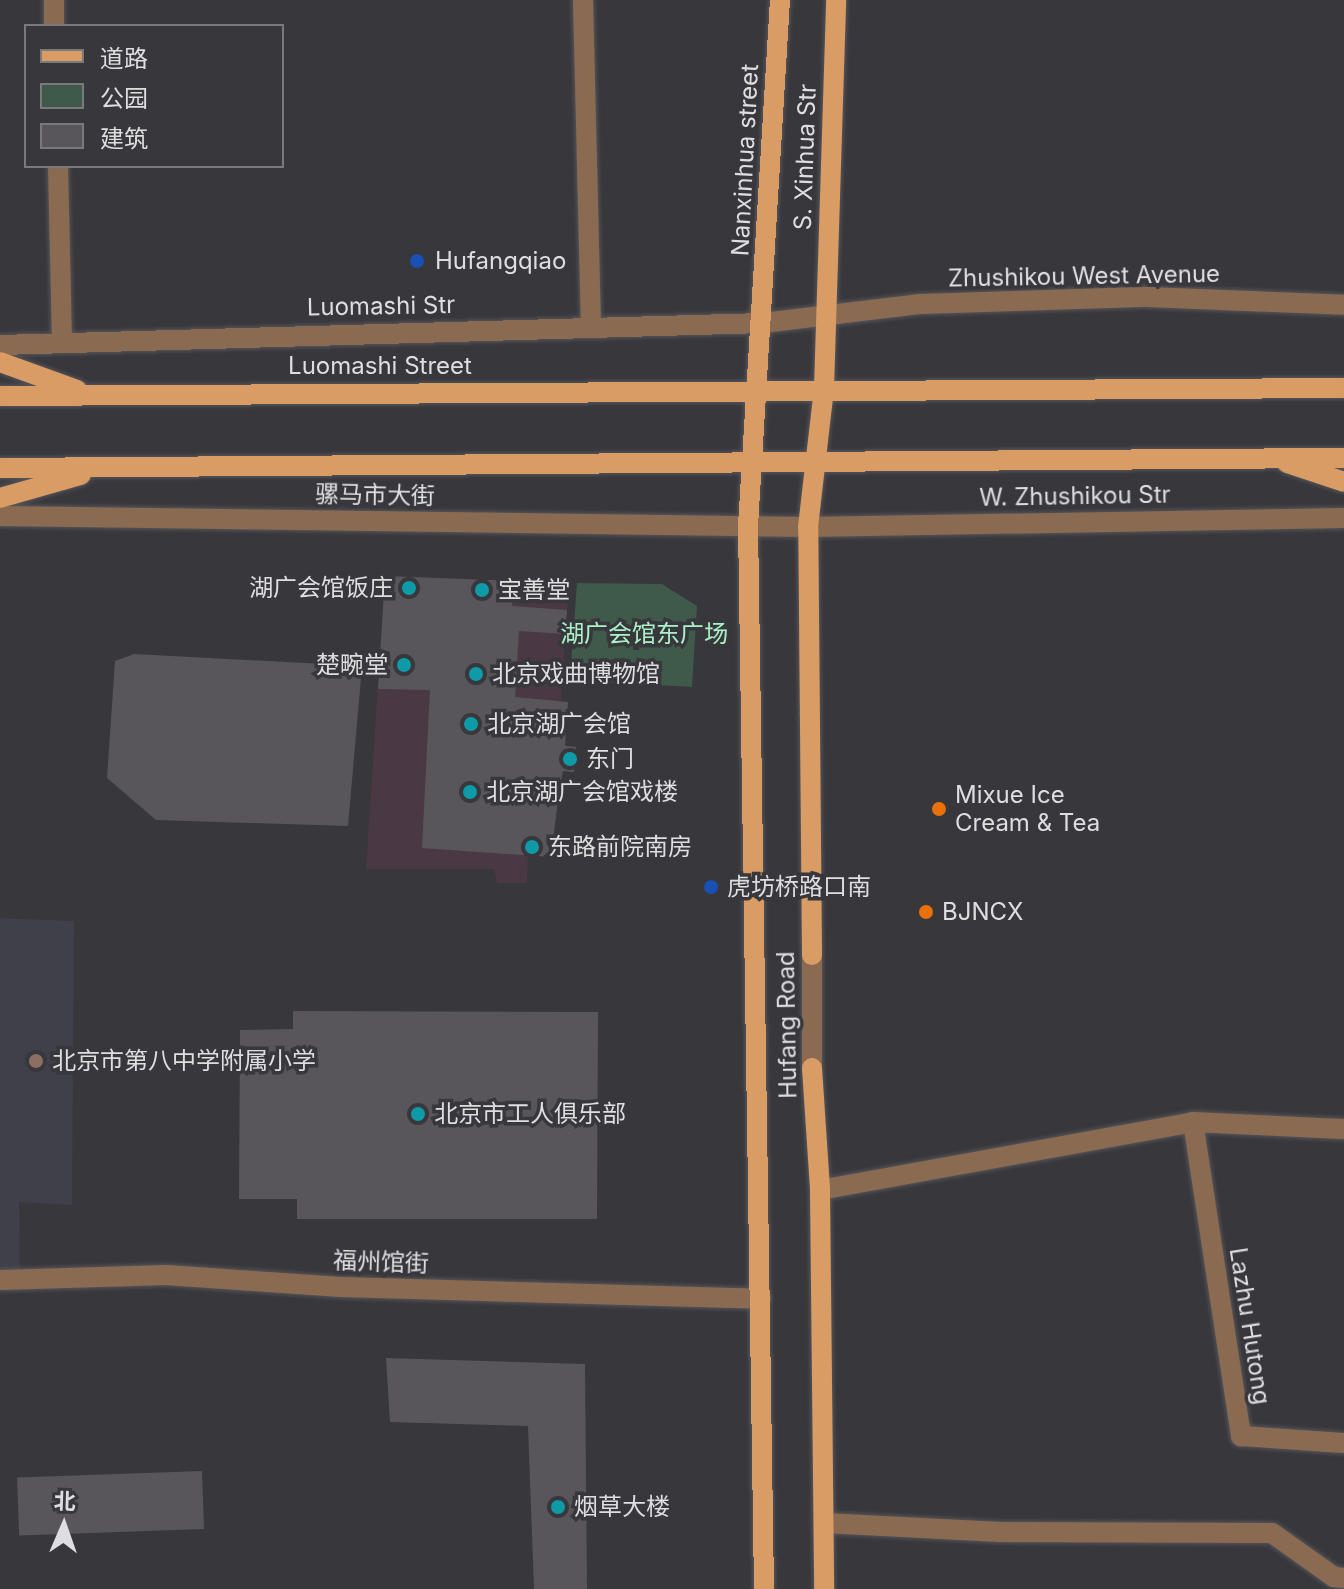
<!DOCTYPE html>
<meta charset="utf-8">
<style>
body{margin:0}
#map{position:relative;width:1344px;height:1589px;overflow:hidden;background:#37373c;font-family:Inter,"Noto Sans SC",sans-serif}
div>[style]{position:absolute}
.commercial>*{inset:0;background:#4a3945}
.built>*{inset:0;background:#3f404a}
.green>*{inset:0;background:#3f594a}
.building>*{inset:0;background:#58565b;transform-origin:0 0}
.roads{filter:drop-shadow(0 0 2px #55555a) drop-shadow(0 0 2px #55555a)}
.minor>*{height:20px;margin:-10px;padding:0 10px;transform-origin:10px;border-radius:10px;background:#8a6b51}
.major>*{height:20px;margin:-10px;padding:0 10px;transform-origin:10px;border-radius:10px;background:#da9c65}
.dots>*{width:22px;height:22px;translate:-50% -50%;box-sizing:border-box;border:4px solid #37373c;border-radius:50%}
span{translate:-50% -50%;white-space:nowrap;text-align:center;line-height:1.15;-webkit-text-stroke:7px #37373c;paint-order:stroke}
.street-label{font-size:24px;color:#dedee1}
.poi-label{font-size:24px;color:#dedee1}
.left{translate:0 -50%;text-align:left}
.right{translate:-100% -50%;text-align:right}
.park-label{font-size:24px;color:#aaf1c7}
.legend{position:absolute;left:24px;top:24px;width:260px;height:144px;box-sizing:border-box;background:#37373c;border:2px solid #7a7a7e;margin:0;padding:10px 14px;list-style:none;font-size:24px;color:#dedee1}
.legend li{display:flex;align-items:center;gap:16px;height:40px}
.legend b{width:40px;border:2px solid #7a7a7e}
.north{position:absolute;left:24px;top:1485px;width:80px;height:80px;-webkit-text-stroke:6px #37373c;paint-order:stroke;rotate:2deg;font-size:22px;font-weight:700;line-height:32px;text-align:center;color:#dedee1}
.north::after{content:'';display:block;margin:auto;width:28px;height:36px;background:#dedee1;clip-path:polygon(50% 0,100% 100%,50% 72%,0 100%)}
</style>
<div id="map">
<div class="commercial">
<div style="clip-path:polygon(385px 576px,569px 584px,561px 701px,568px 702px,565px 745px,576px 747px,574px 772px,563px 771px,562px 784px,556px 783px,551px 857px,528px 855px,527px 883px,497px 883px,494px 869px,366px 869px)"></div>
</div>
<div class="built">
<div style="clip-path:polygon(0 918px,74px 921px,72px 1205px,19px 1202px,20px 1269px,0 1269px)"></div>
</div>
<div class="green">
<div style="clip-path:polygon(577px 583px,662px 584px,697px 606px,692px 687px,570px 680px)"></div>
</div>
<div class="building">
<div style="clip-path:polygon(385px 576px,514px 581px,512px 606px,567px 610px,565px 634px,519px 631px,515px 697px,568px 702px,565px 746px,576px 747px,574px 772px,563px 771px,560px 784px,551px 857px,422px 848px,430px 690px,378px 689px)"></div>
<div style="clip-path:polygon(134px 654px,362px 666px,348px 826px,156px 820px,107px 778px,115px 661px)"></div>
<div style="clip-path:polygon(293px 1011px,598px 1012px,597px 1219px,297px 1219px,297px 1199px,239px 1199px,240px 1030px,293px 1029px)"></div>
<div style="clip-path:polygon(386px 1358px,585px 1364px,587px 1589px,534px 1589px,528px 1426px,390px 1422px)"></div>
<div style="left:202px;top:1471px;width:58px;height:185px;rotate:88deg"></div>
</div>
<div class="roads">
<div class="minor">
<div style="left:54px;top:0;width:26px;rotate:90deg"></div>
<div style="left:583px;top:0;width:328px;rotate:88.6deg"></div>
<div style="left:58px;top:166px;width:174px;rotate:88.7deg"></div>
<div style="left:0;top:345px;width:763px;rotate:-1.65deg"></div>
<div style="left:763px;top:323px;width:159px;rotate:-6.9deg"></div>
<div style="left:921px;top:304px;width:227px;rotate:-1.8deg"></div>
<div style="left:1148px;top:297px;width:196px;rotate:2.3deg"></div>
<div style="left:0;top:516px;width:808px;rotate:0.78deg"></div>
<div style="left:808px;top:527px;width:536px;rotate:-0.96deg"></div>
<div style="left:812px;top:1068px;width:113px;rotate:-90deg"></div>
<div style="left:1193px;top:1122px;width:318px;rotate:81.3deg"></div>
<div style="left:1241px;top:1436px;width:103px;rotate:3.9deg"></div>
<div style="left:820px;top:1190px;width:379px;rotate:-10.3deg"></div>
<div style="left:1193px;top:1122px;width:151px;rotate:2.7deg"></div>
<div style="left:0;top:1280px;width:166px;rotate:-1.7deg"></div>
<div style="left:166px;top:1275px;width:175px;rotate:3.9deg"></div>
<div style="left:341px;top:1287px;width:420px;rotate:1.6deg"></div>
<div style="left:824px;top:1523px;width:177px;rotate:2.9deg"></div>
<div style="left:1001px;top:1532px;width:271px;rotate:0.2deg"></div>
<div style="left:1272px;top:1533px;width:76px;rotate:35.4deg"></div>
<div style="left:1334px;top:1577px;width:10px;rotate:6deg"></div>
</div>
<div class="major">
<div style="left:0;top:362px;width:82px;rotate:20deg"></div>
<div style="left:0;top:396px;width:1344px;rotate:-0.34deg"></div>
<div style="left:1287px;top:463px;width:60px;rotate:18.4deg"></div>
<div style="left:0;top:468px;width:1344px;rotate:-0.43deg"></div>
<div style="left:0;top:498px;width:84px;rotate:-15.9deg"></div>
<div style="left:812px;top:955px;width:428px;rotate:-90.5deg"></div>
<div style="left:808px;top:527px;width:140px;rotate:-83.4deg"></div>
<div style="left:824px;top:388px;width:388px;rotate:-88.2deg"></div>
<div style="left:812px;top:1068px;width:122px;rotate:86.2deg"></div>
<div style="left:820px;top:1190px;width:399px;rotate:89.4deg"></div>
<div style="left:764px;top:1589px;width:1063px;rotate:-90.86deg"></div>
<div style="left:748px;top:526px;width:527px;rotate:-86.52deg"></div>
</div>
</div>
<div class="dots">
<div style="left:417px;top:261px;background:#1a4fb4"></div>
<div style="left:409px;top:588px;background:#0f9aa8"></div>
<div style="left:482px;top:590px;background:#0f9aa8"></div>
<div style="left:404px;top:665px;background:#0f9aa8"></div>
<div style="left:476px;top:674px;background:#0f9aa8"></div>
<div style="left:471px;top:724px;background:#0f9aa8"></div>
<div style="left:570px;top:759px;background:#0f9aa8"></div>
<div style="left:470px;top:792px;background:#0f9aa8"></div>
<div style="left:939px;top:809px;background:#e8710a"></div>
<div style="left:532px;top:847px;background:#0f9aa8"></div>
<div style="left:711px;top:887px;background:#1a4fb4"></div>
<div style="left:926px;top:912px;background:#e8710a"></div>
<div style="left:36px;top:1061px;background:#8d6e63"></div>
<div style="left:418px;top:1114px;background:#0f9aa8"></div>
<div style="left:558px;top:1507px;background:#0f9aa8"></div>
</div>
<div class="street-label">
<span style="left:805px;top:157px;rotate:-88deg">S. Xinhua Str</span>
<span style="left:745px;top:160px;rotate:-87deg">Nanxinhua street</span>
<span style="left:1084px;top:276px;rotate:-1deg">Zhushikou West Avenue</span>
<span style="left:381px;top:306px;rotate:-1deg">Luomashi Str</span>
<span style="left:380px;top:366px">Luomashi Street</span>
<span style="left:375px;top:495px;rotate:1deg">骡马市大街</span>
<span style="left:1075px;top:496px;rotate:-1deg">W. Zhushikou Str</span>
<span style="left:787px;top:1025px;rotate:-91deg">Hufang Road</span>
<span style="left:381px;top:1262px;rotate:2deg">福州馆街</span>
<span style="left:1250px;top:1326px;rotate:81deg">Lazhu Hutong</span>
</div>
<div class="poi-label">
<span class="left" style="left:435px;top:261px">Hufangqiao</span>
<span class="right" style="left:393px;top:588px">湖广会馆饭庄</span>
<span class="left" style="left:498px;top:590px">宝善堂</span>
<span class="right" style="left:388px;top:665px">楚畹堂</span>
<span class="left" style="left:492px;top:674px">北京戏曲博物馆</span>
<span class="left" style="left:487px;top:724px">北京湖广会馆</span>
<span class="left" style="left:586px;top:759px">东门</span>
<span class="left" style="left:486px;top:792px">北京湖广会馆戏楼</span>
<span class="left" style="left:955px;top:809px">Mixue Ice<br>Cream &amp; Tea</span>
<span class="left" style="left:548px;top:847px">东路前院南房</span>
<span class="left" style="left:727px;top:887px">虎坊桥路口南</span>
<span class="left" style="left:942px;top:912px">BJNCX</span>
<span class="left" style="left:52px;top:1061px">北京市第八中学附属小学</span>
<span class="left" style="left:434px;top:1114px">北京市工人俱乐部</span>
<span class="left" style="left:574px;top:1507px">烟草大楼</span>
</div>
<div class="park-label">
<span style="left:644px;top:634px">湖广会馆东广场</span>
</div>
<ul class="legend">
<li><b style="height:10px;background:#da9c65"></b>道路</li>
<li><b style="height:22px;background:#3f594a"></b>公园</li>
<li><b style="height:22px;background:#58565b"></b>建筑</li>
</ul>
<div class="north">北</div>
</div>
